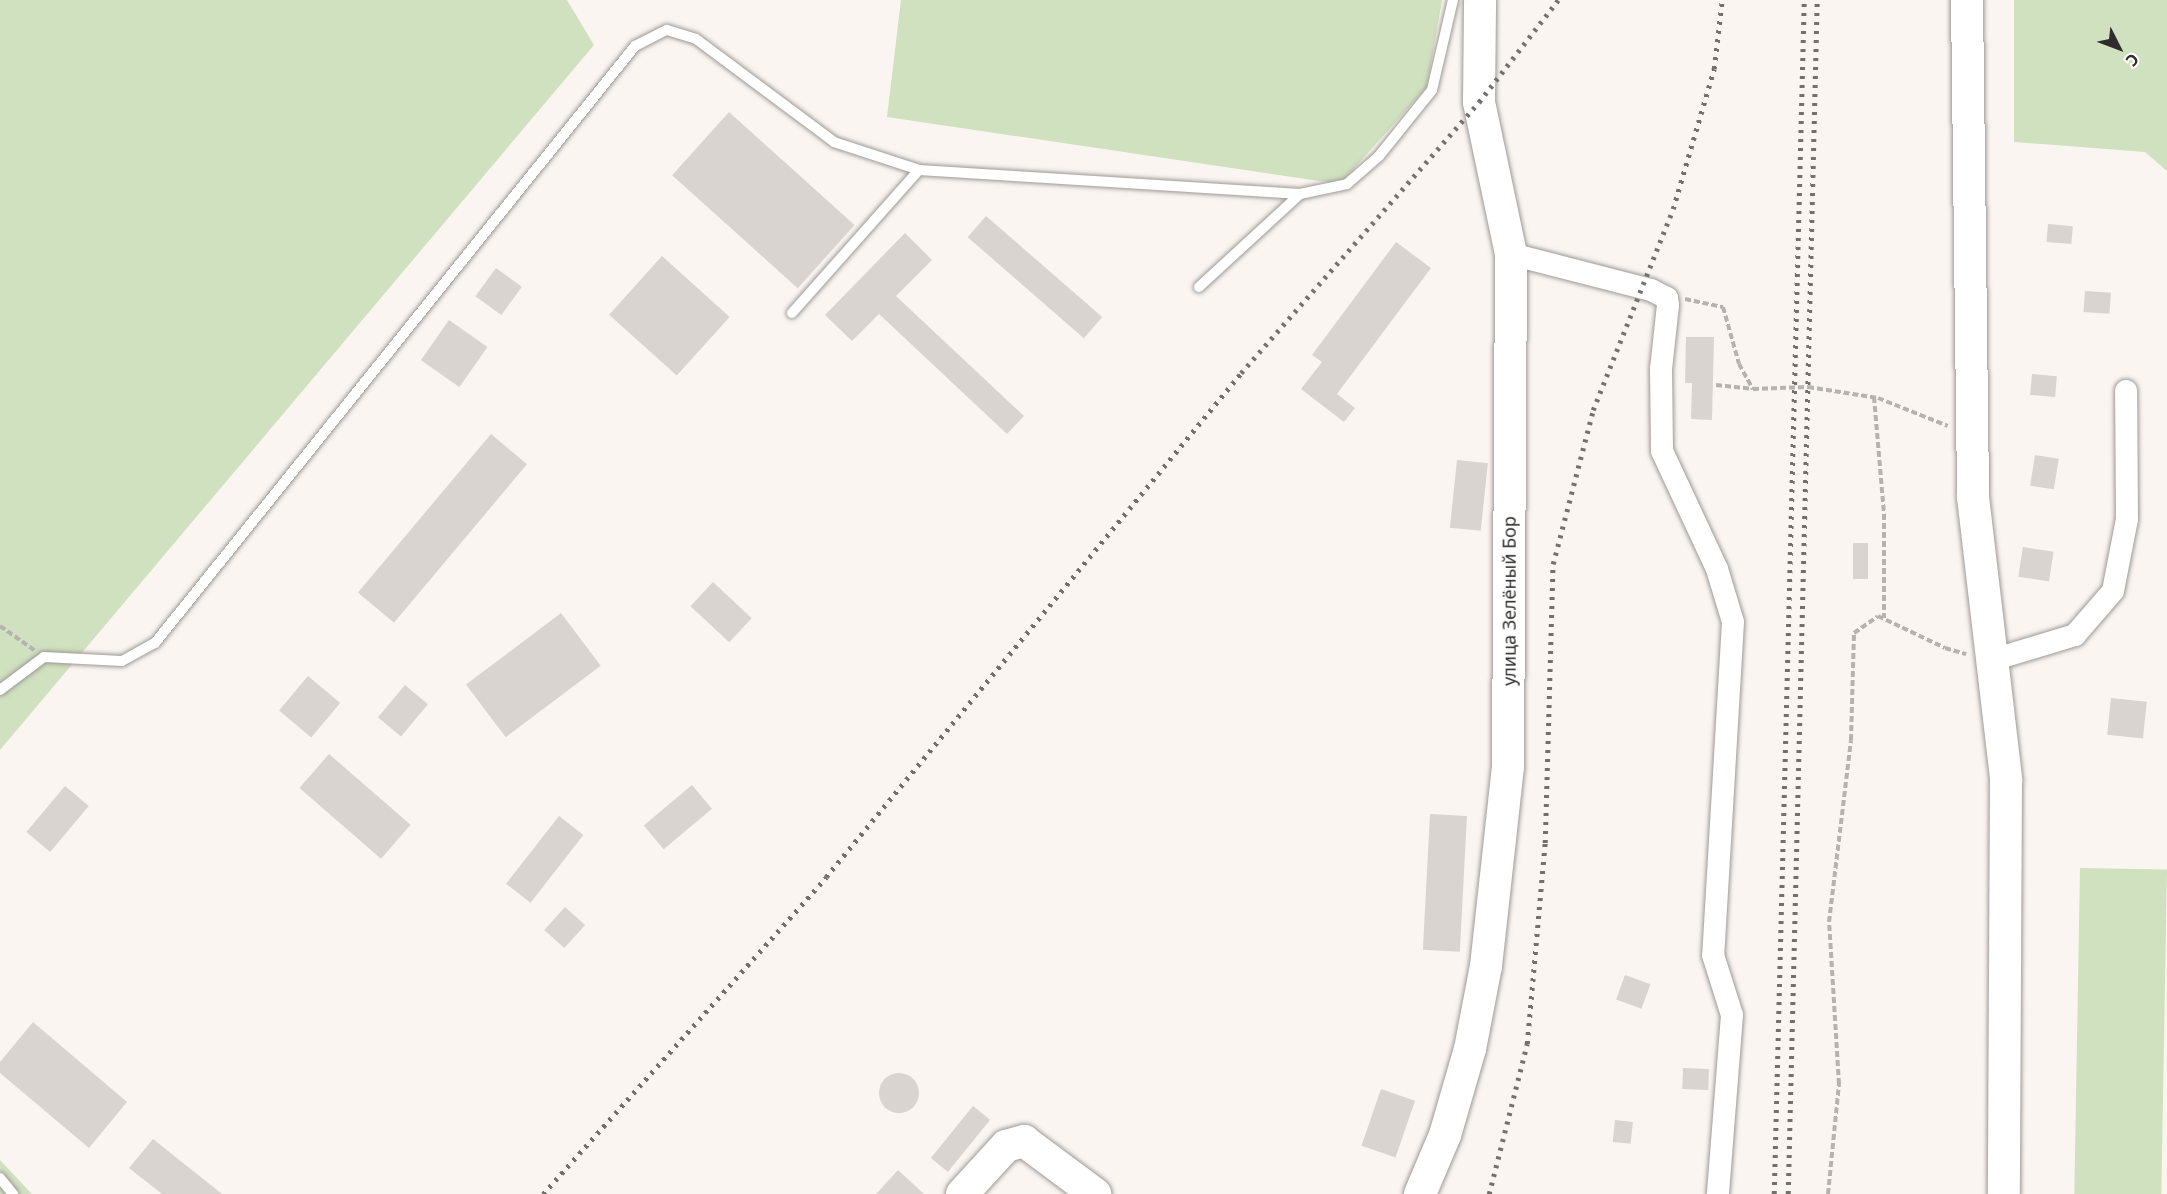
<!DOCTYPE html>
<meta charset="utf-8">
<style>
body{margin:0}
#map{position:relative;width:2167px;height:1194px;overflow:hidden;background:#faf5f1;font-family:"Noto Sans",sans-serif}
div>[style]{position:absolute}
.green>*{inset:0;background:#d0e1bf;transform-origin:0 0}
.building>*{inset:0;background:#d9d4d0;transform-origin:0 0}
.round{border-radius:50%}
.path>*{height:4px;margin-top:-2px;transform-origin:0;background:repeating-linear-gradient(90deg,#b6b2af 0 6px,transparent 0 9px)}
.roads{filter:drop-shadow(0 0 2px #9e9996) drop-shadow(0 0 2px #9e9996)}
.lane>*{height:10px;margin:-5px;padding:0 5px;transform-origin:5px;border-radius:5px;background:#fff}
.street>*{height:22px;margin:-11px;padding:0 11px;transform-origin:11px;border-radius:11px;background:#fff}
.secondary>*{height:32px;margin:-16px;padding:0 16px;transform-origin:16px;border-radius:16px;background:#fff}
.rail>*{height:4.5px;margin-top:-2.25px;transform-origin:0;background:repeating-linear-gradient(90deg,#726f6c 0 3px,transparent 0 9px)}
span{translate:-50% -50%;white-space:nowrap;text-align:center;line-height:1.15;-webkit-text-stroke:6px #fff;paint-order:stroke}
.street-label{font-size:18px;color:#2f2d2b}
.north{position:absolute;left:2089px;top:18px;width:60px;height:60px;-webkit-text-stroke:4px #fff;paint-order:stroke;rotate:132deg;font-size:16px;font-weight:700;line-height:24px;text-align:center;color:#2f2d2b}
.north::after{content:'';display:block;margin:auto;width:21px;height:27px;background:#2f2d2b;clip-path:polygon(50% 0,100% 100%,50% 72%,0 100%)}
</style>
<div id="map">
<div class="green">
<div style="clip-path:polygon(0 0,567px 0,594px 45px,0 750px)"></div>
<div style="clip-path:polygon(901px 0,1442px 0,1427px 87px,1340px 184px,887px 117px)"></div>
<div style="clip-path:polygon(2014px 0,2167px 0,2167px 171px,2145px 152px,2014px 142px)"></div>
<div style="left:2080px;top:868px;width:87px;height:326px;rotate:1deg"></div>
<div style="clip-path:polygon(0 1160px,32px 1194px,0 1194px)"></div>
</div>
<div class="building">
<div style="left:729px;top:112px;width:169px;height:85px;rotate:42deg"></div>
<div style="left:986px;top:216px;width:154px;height:28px;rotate:41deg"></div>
<div style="left:2048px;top:224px;width:25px;height:18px;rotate:5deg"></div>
<div style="clip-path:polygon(905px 233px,932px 260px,896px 296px,1024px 416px,1007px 434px,879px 314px,852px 341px,825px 315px)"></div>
<div style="clip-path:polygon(1396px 242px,1431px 268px,1337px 394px,1355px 408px,1344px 422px,1301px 389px,1322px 362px,1312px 355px)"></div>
<div style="left:662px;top:256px;width:91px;height:79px;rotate:42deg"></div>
<div style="left:496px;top:268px;width:32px;height:35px;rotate:36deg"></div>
<div style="left:2085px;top:291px;width:26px;height:21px;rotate:4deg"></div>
<div style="left:449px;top:320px;width:47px;height:49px;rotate:35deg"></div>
<div style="clip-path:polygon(1686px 337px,1714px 337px,1712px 420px,1691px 419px,1692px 383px,1685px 383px)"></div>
<div style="left:2032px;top:374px;width:25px;height:21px;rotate:5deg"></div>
<div style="left:491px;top:434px;width:47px;height:207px;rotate:40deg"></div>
<div style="left:2035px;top:455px;width:24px;height:31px;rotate:9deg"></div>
<div style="left:1457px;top:460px;width:31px;height:68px;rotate:6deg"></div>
<div style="left:1853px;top:543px;width:15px;height:36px"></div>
<div style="left:2023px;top:547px;width:31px;height:30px;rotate:9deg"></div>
<div style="left:713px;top:582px;width:53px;height:33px;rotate:43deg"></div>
<div style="left:561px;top:613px;width:66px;height:119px;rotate:53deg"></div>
<div style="left:308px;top:676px;width:42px;height:45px;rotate:40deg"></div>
<div style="left:405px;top:685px;width:30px;height:42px;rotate:40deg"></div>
<div style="left:2111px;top:698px;width:36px;height:37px;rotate:6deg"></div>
<div style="left:329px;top:754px;width:108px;height:45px;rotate:41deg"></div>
<div style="left:692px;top:785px;width:31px;height:63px;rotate:50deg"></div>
<div style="left:65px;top:786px;width:31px;height:60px;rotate:40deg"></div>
<div style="left:1430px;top:814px;width:37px;height:136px;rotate:3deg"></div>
<div style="left:559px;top:816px;width:31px;height:86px;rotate:38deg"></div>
<div style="left:565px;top:907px;width:27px;height:31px;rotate:42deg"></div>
<div style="left:1625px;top:975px;width:27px;height:26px;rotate:20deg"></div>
<div style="clip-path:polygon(33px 1022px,127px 1102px,89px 1148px,0 1073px,0 1062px)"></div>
<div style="left:1683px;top:1068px;width:26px;height:21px;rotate:2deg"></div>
<div class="round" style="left:879px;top:1073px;width:40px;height:40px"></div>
<div style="left:1381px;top:1089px;width:36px;height:60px;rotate:19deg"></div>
<div style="left:973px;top:1106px;width:22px;height:67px;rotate:39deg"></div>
<div style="left:1615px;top:1120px;width:18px;height:22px;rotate:6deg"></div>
<div style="clip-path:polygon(153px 1139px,222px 1194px,162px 1194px,129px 1168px)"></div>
<div style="clip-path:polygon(898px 1170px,924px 1194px,876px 1194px)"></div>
</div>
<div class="path">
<div style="left:1685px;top:299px;width:39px;rotate:12deg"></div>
<div style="left:1723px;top:307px;width:59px;rotate:74.3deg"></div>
<div style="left:1739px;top:364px;width:29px;rotate:61deg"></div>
<div style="left:1753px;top:389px;width:55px;rotate:-2.1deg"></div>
<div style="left:1808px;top:387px;width:71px;rotate:8.9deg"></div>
<div style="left:1878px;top:398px;width:75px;rotate:21.8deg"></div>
<div style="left:1716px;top:385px;width:36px;rotate:6deg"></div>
<div style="left:1874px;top:397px;width:117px;rotate:85.1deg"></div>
<div style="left:1884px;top:514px;width:104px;rotate:90deg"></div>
<div style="left:0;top:626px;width:42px;rotate:35.2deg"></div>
<div style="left:1828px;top:1194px;width:111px;rotate:-84.3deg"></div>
<div style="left:1839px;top:1084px;width:162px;rotate:-93.5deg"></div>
<div style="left:1829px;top:922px;width:183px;rotate:-83.1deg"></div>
<div style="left:1851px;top:740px;width:107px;rotate:-88.4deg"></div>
<div style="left:1854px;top:633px;width:29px;rotate:-35deg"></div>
<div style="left:1878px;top:616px;width:74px;rotate:25.5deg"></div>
<div style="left:1945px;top:648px;width:22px;rotate:16deg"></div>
</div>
<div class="roads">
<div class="lane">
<div style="left:1199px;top:287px;width:137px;rotate:-42.6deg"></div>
<div style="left:792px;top:313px;width:191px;rotate:-48.4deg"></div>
<div style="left:0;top:690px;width:55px;rotate:-36.9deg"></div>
<div style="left:44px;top:657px;width:78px;rotate:2.9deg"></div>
<div style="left:122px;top:661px;width:38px;rotate:-29deg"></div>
<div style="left:155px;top:643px;width:766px;rotate:-51.2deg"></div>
<div style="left:635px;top:46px;width:36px;rotate:-27deg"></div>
<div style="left:667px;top:30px;width:30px;rotate:17deg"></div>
<div style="left:696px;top:39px;width:172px;rotate:36.7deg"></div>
<div style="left:834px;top:142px;width:89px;rotate:18.2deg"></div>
<div style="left:919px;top:170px;width:382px;rotate:3.6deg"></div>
<div style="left:1300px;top:194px;width:48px;rotate:-12deg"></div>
<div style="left:1347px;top:184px;width:43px;rotate:-41.2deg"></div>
<div style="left:1379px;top:156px;width:85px;rotate:-51.2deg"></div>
<div style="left:1432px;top:90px;width:92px;rotate:-76.9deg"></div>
<div style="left:0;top:1178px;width:21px;rotate:51deg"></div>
</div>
<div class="street">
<div style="left:1511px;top:254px;width:145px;rotate:14.4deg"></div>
<div style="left:1651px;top:290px;width:18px;rotate:27deg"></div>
<div style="left:1667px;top:298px;width:7px;rotate:82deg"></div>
<div style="left:1668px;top:305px;width:64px;rotate:96.2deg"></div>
<div style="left:1661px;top:369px;width:82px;rotate:89.3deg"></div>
<div style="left:1662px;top:451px;width:130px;rotate:65deg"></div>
<div style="left:1717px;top:569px;width:55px;rotate:73.2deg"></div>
<div style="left:1733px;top:622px;width:334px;rotate:93.4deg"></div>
<div style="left:1713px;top:955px;width:63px;rotate:72.4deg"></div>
<div style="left:1732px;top:1015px;width:180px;rotate:94.5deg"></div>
<div style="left:1989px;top:661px;width:90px;rotate:-16.8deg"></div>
<div style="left:2075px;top:635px;width:58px;rotate:-49.2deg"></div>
<div style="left:2113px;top:591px;width:73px;rotate:-79deg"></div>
<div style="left:2127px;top:519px;width:128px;rotate:-90.4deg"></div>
</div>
<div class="secondary">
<div style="left:1967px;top:0;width:497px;rotate:89.3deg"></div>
<div style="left:1973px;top:497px;width:285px;rotate:83.3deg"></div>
<div style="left:2006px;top:780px;width:414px;rotate:90.3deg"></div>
<div style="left:962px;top:1194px;width:65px;rotate:-47.5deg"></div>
<div style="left:1006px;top:1146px;width:19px;rotate:-16deg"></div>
<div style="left:1024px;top:1141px;width:89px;rotate:36.7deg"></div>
<div style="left:1420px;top:1194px;width:64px;rotate:-67deg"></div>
<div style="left:1445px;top:1135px;width:90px;rotate:-73.8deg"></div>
<div style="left:1470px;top:1049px;width:85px;rotate:-79.1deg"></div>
<div style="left:1486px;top:966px;width:200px;rotate:-83.7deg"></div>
<div style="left:1508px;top:767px;width:513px;rotate:-89.66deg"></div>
<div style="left:1511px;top:254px;width:155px;rotate:-101.9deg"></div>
<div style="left:1479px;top:102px;width:102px;rotate:-89.4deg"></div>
</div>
</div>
<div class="rail">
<div style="left:543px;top:1194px;width:425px;rotate:-48.2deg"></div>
<div style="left:826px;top:877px;width:653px;rotate:-50.53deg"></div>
<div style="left:1241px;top:373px;width:361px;rotate:-48.7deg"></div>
<div style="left:1479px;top:102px;width:129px;rotate:-52.2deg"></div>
<div style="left:1489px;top:1194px;width:155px;rotate:-75.8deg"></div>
<div style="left:1527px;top:1044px;width:202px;rotate:-84.9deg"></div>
<div style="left:1545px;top:843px;width:279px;rotate:-88.4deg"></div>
<div style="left:1553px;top:564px;width:159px;rotate:-75.4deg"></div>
<div style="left:1593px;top:410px;width:216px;rotate:-68.3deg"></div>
<div style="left:1673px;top:209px;width:146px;rotate:-73.7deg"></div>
<div style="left:1714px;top:69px;width:69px;rotate:-83.4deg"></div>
<div style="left:1774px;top:1194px;width:1194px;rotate:-88.56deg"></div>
<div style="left:1788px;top:1194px;width:1194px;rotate:-88.61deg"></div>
</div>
<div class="street-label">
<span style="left:1509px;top:601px;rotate:-90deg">улица Зелёный Бор</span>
</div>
<div class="north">С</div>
</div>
